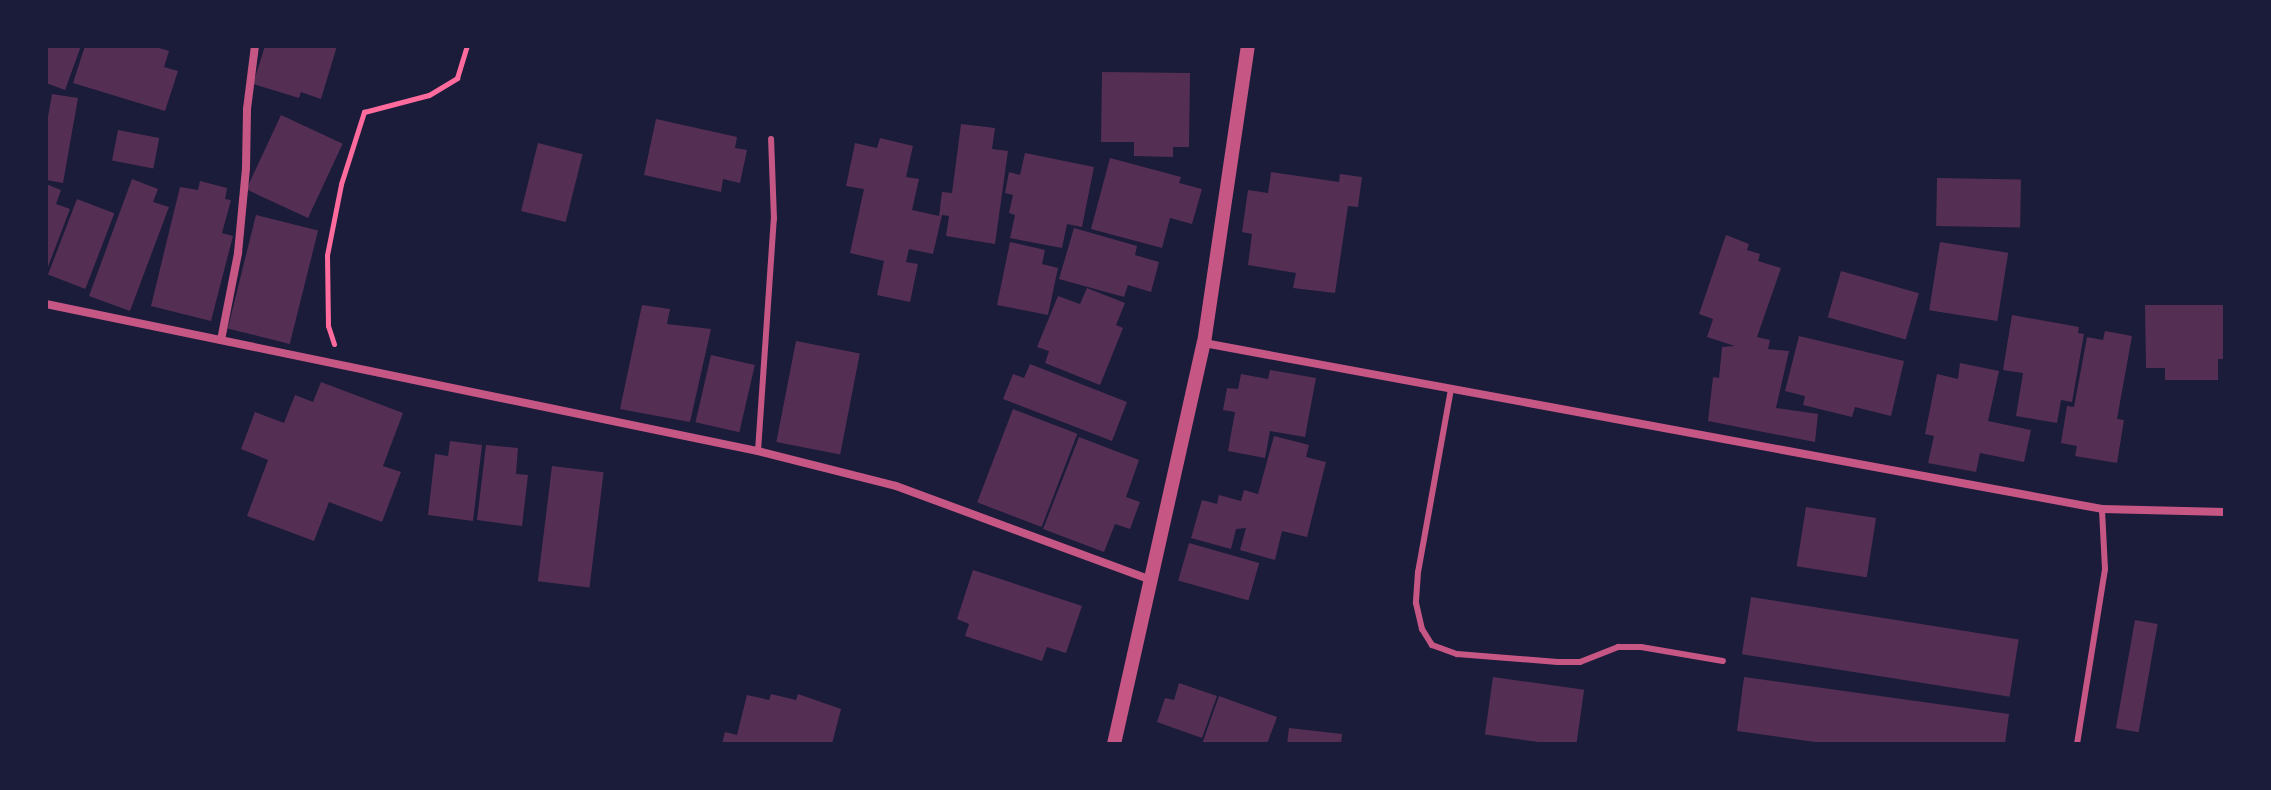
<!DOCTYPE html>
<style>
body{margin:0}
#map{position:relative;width:2271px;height:790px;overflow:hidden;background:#1b1b3a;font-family:Helvetica,sans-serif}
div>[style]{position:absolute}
.building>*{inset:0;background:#542f53;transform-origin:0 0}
.path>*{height:5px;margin:-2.5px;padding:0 2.5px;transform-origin:2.5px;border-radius:2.5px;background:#ff6b9d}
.service>*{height:6px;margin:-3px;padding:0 3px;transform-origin:3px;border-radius:3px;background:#c65784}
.minor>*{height:8px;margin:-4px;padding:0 4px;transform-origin:4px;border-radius:4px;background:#c65784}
.tertiary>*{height:14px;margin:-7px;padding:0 7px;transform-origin:7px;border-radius:7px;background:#c65784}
span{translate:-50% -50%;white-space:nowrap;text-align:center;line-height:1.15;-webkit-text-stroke:7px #1b1b3a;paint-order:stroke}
.frame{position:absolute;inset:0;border:48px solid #1b1b3a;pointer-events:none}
</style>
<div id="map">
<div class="building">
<div style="clip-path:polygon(46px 46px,81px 46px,65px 90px,46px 83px)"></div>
<div style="clip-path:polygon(85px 46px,153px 46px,169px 51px,164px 67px,178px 71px,165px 111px,73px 83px)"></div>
<div style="clip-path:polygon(265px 46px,337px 46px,321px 99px,301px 92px,299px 98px,253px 84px)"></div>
<div style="clip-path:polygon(1102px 72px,1190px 73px,1189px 147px,1173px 147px,1173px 157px,1134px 156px,1134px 142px,1101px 142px)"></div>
<div style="clip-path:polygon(52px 94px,78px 98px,63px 183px,46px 180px,46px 128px)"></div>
<div style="left:281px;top:115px;width:68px;height:82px;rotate:25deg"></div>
<div style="clip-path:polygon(656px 119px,737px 137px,735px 148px,747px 150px,740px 183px,723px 179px,721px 192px,644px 175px)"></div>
<div style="clip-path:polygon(961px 124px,995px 128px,992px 149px,1008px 151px,995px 244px,946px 236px,949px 216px,942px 215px,933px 254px,909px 249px,906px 262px,918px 264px,910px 302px,877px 295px,884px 261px,850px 253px,864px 189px,846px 186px,855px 143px,877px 148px,880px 138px,913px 146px,906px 177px,919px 179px,912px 210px,939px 216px,942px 192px,952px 193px)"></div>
<div style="left:118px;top:130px;width:42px;height:31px;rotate:11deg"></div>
<div style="left:538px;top:143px;width:46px;height:70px;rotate:14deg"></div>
<div style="clip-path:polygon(1025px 153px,1094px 167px,1082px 227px,1067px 224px,1062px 248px,1010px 238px,1015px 215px,1009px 213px,1013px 195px,1005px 193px,1009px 172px,1020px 175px)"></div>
<div style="clip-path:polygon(1110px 158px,1181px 177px,1179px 183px,1202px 189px,1192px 224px,1170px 218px,1162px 248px,1091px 229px)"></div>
<div style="clip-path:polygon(1271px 172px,1339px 182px,1340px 174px,1362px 177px,1358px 207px,1348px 206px,1335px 293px,1293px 288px,1296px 273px,1248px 265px,1252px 234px,1242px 232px,1248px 190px,1268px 193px)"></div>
<div style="left:1937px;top:178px;width:84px;height:48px;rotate:1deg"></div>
<div style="clip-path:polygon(132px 179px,158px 189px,153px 202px,169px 207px,130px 311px,89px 296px)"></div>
<div style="clip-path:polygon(200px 181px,227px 188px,225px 199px,231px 200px,222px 233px,233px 236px,211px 321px,151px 306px,180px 187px,198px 190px)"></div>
<div style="clip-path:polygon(46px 184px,61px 190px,56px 204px,70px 209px,46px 272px)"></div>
<div style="left:77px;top:199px;width:40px;height:81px;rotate:21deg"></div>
<div style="left:256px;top:215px;width:64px;height:117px;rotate:14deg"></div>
<div style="clip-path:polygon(1074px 228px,1137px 246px,1135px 255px,1159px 262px,1151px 292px,1128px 285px,1124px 297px,1059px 279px)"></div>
<div style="clip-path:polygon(1726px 235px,1749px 244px,1747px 250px,1760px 254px,1758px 261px,1781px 268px,1757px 337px,1770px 340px,1768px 349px,1789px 351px,1776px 408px,1818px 414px,1815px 442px,1708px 421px,1713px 377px,1719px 378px,1722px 347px,1735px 346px,1707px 337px,1713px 319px,1699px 314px)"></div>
<div style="clip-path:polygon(1010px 242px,1045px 250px,1042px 264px,1058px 268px,1048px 315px,997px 305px)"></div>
<div style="left:1940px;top:242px;width:69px;height:69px;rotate:9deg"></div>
<div style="left:1841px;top:271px;width:81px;height:48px;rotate:16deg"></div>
<div style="clip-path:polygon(1087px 288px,1125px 303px,1116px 325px,1123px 328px,1100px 385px,1045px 363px,1049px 351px,1037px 347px,1058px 296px,1080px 304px)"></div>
<div style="clip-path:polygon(642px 305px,670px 309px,667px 324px,711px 329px,690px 422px,620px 409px)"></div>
<div style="clip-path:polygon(2145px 305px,2225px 305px,2225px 359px,2218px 359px,2218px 380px,2165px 380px,2165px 368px,2146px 368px)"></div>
<div style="clip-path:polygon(2012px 315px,2079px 327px,2078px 333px,2084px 334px,2072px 402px,2061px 400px,2057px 423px,2016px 416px,2023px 373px,2003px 370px)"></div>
<div style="clip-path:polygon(2105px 331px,2132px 336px,2117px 419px,2124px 420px,2117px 463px,2075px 456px,2077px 446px,2061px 443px,2067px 406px,2074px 407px,2087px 337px,2103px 340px)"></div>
<div style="clip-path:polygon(1799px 336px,1904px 361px,1891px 416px,1855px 407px,1852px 417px,1803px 405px,1805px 396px,1785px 391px)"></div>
<div style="left:796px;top:341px;width:65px;height:103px;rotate:11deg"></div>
<div style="left:711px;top:355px;width:45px;height:69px;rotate:13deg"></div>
<div style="clip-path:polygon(1960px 363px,1999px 371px,1988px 421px,2031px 430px,2024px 462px,1980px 453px,1976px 472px,1928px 463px,1934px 436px,1925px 434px,1937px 374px,1958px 379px)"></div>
<div style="clip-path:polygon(1030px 364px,1127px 402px,1112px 441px,1003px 399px,1013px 374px,1024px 378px)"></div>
<div style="clip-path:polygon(1270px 370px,1316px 378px,1305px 437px,1270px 431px,1265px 458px,1228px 451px,1235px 412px,1223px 410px,1227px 388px,1238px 389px,1241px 374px,1268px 379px)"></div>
<div style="clip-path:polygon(321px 382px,403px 413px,383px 466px,401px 472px,382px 522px,329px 502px,314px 541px,247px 516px,268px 460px,241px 449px,255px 412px,284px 423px,295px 395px,313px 402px)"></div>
<div style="left:1013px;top:409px;width:69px;height:100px;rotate:21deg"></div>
<div style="clip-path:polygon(1274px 436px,1309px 445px,1306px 457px,1326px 462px,1307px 537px,1282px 531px,1275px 560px,1240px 550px,1246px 528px,1236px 529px,1231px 549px,1191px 538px,1202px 500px,1217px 504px,1219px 495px,1241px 501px,1244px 490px,1258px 494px)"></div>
<div style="clip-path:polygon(1079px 437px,1139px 460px,1126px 497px,1140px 502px,1130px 529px,1115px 524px,1104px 552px,1043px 529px)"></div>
<div style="clip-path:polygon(450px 441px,482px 445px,473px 521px,428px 515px,435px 454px,448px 456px)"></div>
<div style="clip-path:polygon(486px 445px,518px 448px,516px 474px,528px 475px,522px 526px,477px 520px)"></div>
<div style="left:552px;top:466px;width:52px;height:116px;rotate:7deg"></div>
<div style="left:1806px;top:507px;width:71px;height:60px;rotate:9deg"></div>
<div style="left:1189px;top:543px;width:73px;height:39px;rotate:16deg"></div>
<div style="clip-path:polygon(973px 570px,1082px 606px,1066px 653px,1047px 647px,1042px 661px,965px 636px,969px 624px,957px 619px)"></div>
<div style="left:1751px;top:597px;width:271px;height:58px;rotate:9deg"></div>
<div style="left:2135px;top:620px;width:23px;height:110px;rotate:10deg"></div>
<div style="left:1493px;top:677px;width:92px;height:58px;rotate:8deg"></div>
<div style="clip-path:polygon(1744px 677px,2009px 714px,2005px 744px,1829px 744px,1737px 731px)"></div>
<div style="clip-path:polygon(1179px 683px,1217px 696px,1202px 738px,1157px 722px,1165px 698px,1174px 700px)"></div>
<div style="clip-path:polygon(771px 694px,796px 700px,798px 694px,841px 709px,832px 744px,722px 744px,725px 732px,737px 735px,747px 695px,769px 700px)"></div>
<div style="clip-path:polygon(1219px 696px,1277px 717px,1267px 744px,1202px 744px)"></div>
<div style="clip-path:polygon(1289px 728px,1342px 734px,1341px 744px,1287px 744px)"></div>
</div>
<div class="path">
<div style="left:334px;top:344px;width:19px;rotate:-108deg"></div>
<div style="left:328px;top:326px;width:71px;rotate:-90.8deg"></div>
<div style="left:327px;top:255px;width:72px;rotate:-78.8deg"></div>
<div style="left:341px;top:184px;width:76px;rotate:-72.3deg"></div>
<div style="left:364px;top:112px;width:67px;rotate:-14.7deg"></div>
<div style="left:429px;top:95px;width:33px;rotate:-31deg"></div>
<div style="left:457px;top:78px;width:34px;rotate:-73deg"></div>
</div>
<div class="service">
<div style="left:1451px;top:389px;width:186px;rotate:100.2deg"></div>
<div style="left:1418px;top:572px;width:31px;rotate:94deg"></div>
<div style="left:1416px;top:603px;width:27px;rotate:77deg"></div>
<div style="left:1422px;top:629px;width:19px;rotate:58deg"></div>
<div style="left:1432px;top:645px;width:27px;rotate:20deg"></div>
<div style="left:1457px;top:654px;width:101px;rotate:4.5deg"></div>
<div style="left:1558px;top:662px;width:22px"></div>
<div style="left:1580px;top:662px;width:41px;rotate:-21.5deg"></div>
<div style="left:1618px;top:647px;width:23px"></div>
<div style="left:1641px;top:647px;width:83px;rotate:9.7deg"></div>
<div style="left:758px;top:451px;width:233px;rotate:-86.1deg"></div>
<div style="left:774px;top:219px;width:80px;rotate:-92.1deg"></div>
<div style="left:2077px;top:744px;width:177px;rotate:-80.9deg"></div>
<div style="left:2105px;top:569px;width:60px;rotate:-92.9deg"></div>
</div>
<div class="minor">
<div style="left:46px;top:304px;width:727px;rotate:11.67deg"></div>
<div style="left:758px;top:451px;width:142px;rotate:14.2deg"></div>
<div style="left:896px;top:486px;width:272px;rotate:20.2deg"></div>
<div style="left:221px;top:340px;width:89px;rotate:-78.9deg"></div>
<div style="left:238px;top:253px;width:85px;rotate:-84.6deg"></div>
<div style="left:246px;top:168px;width:59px;rotate:-89deg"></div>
<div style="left:247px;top:109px;width:64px;rotate:-82.8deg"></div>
<div style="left:1204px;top:343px;width:913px;rotate:10.47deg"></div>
<div style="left:2102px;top:509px;width:123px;rotate:1.4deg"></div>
</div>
<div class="tertiary">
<div style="left:1114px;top:744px;width:411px;rotate:-77.4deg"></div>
<div style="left:1204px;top:343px;width:300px;rotate:-81.6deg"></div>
</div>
<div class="frame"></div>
</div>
